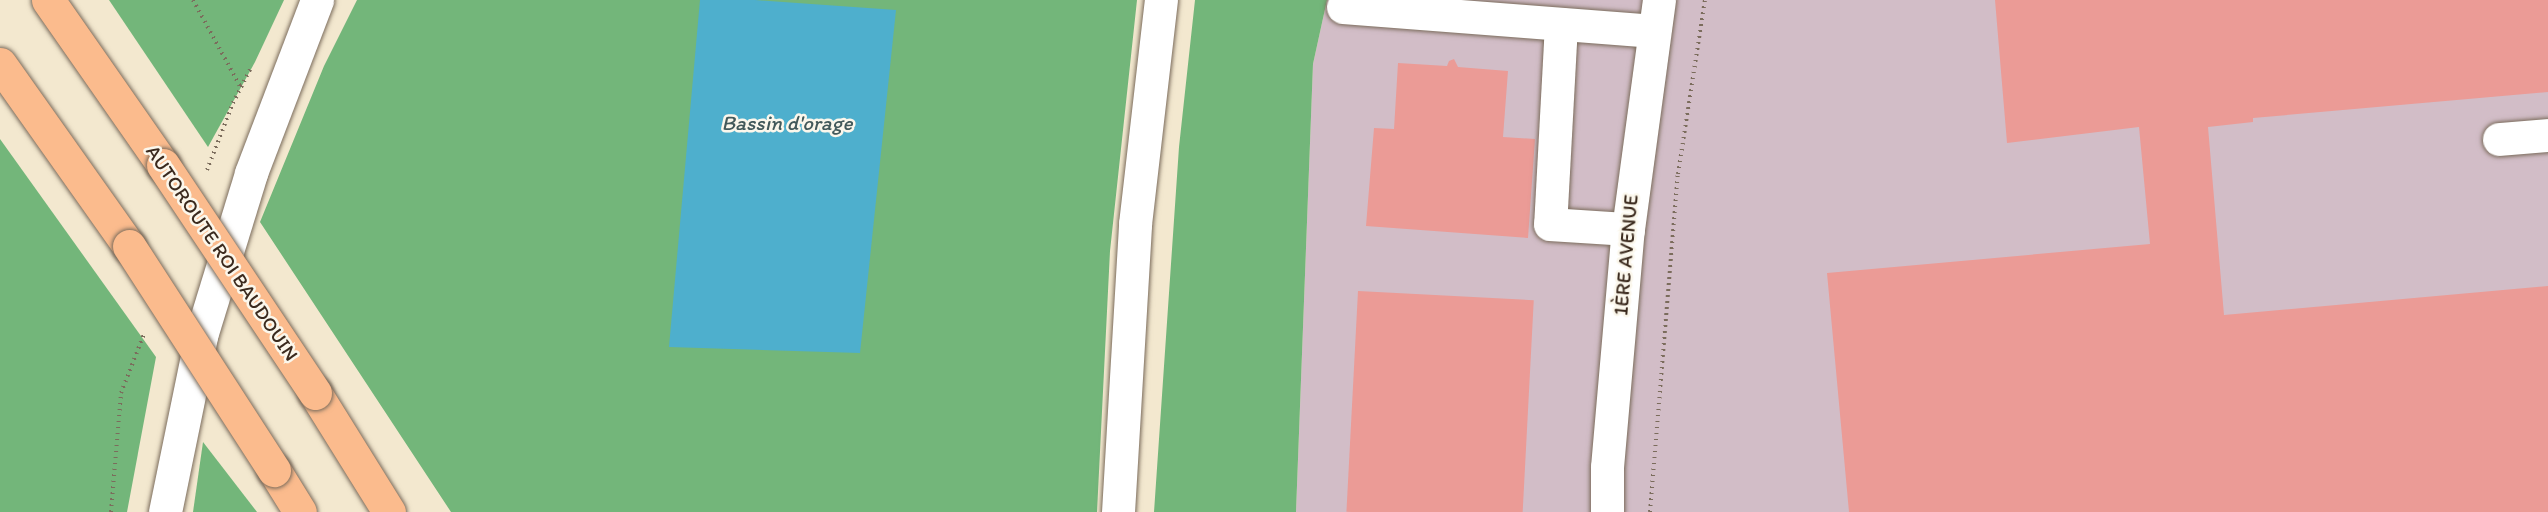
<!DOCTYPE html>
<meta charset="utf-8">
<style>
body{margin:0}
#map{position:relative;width:2548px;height:512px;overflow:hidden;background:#f3e8cf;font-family:Itim,sans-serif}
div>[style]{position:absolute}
.industrial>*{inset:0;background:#d2bdc7}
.forest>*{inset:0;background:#73b67a}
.water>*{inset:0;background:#4eafcd}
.building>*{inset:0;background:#eb9b96;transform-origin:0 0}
.path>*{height:4px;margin-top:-2px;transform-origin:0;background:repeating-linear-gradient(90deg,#7b6c5c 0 1.5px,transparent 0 6px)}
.roads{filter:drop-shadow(0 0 2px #7b6c5c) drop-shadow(0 0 2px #7b6c5c)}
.minor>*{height:33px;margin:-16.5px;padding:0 16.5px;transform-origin:16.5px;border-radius:16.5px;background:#fff}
.highway>*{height:33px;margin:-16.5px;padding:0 16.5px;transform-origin:16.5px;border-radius:16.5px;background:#fbbb8d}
.bridges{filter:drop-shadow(0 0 2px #7b6c5c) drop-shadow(0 0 2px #7b6c5c)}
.highway-bridge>*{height:33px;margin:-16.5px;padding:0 16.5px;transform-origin:16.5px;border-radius:16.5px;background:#fbbb8d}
span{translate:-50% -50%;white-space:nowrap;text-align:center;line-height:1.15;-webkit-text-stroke:5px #fbf7ec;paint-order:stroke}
.street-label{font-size:20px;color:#3b2a1e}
.water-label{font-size:21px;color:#42595b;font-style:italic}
</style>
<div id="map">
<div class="industrial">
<div style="clip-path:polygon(1327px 0,2548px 0,2548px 512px,1296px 512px,1313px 64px)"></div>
</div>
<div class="forest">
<div style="clip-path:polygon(109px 0,284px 0,255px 62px,208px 147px)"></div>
<div style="clip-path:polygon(357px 0,1137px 0,1110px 251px,1097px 512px,451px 512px,260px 222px,324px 66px)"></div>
<div style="clip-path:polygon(1195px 0,1327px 0,1313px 64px,1296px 512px,1154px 512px,1179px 147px)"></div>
<div style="clip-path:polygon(0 139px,156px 357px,127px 512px,0 512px)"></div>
<div style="clip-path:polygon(203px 442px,257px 512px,193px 512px)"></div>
</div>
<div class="water">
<div style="clip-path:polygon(700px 0,755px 0,896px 10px,860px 353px,669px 347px)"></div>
</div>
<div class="building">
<div style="clip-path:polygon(1995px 0,2548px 0,2548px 92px,2253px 118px,2253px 122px,2208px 127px,2224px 315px,2548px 286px,2548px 512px,1849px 512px,1827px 273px,2150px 244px,2139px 127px,2007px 143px)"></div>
<div style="clip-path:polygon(1454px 59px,1458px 67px,1508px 71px,1503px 137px,1535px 139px,1528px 238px,1366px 226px,1374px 128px,1394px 129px,1398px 63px,1447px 66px,1449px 61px)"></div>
<div style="left:1358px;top:291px;width:176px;height:221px;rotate:3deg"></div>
</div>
<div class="path">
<div style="left:193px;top:0;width:100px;rotate:61.4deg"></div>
<div style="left:207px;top:170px;width:72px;rotate:-68.8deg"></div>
<div style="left:233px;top:103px;width:38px;rotate:-63deg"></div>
<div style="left:111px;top:512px;width:119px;rotate:-85.2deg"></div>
<div style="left:121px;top:393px;width:63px;rotate:-68.7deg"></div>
<div style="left:1650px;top:512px;width:339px;rotate:-85.3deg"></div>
<div style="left:1678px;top:174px;width:176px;rotate:-81.2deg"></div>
</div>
<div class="roads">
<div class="minor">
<div style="left:1343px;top:7px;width:312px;rotate:4.4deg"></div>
<div style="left:1561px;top:24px;width:200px;rotate:93.1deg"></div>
<div style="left:1550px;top:224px;width:78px;rotate:3.7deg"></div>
<div style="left:2499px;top:139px;width:49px;rotate:-4.7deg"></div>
<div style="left:165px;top:512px;width:180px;rotate:-78.4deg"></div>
<div style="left:201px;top:336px;width:170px;rotate:-72.9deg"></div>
<div style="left:251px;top:173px;width:185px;rotate:-69.1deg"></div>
<div style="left:1118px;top:512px;width:289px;rotate:-86.6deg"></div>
<div style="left:1135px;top:224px;width:226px;rotate:-83.4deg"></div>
<div style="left:1607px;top:512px;width:45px;rotate:-90deg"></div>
<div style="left:1607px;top:467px;width:239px;rotate:-85deg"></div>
<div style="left:1628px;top:229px;width:231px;rotate:-82.3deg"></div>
</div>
<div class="highway">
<div style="left:48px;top:0;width:201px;rotate:55.1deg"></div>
<div style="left:0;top:64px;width:223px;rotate:54.7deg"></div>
<div style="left:315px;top:393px;width:140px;rotate:58.1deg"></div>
<div style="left:274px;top:470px;width:49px;rotate:58.2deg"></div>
</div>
</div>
<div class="bridges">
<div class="highway-bridge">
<div style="left:163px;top:165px;width:274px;rotate:56.3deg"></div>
<div style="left:129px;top:246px;width:267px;rotate:57.1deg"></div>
</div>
</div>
<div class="street-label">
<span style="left:222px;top:253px;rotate:56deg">AUTOROUTE ROI BAUDOUIN</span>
<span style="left:1626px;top:255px;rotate:-85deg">1ÈRE AVENUE</span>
</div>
<div class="water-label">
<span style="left:787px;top:123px">Bassin d'orage</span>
</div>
</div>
